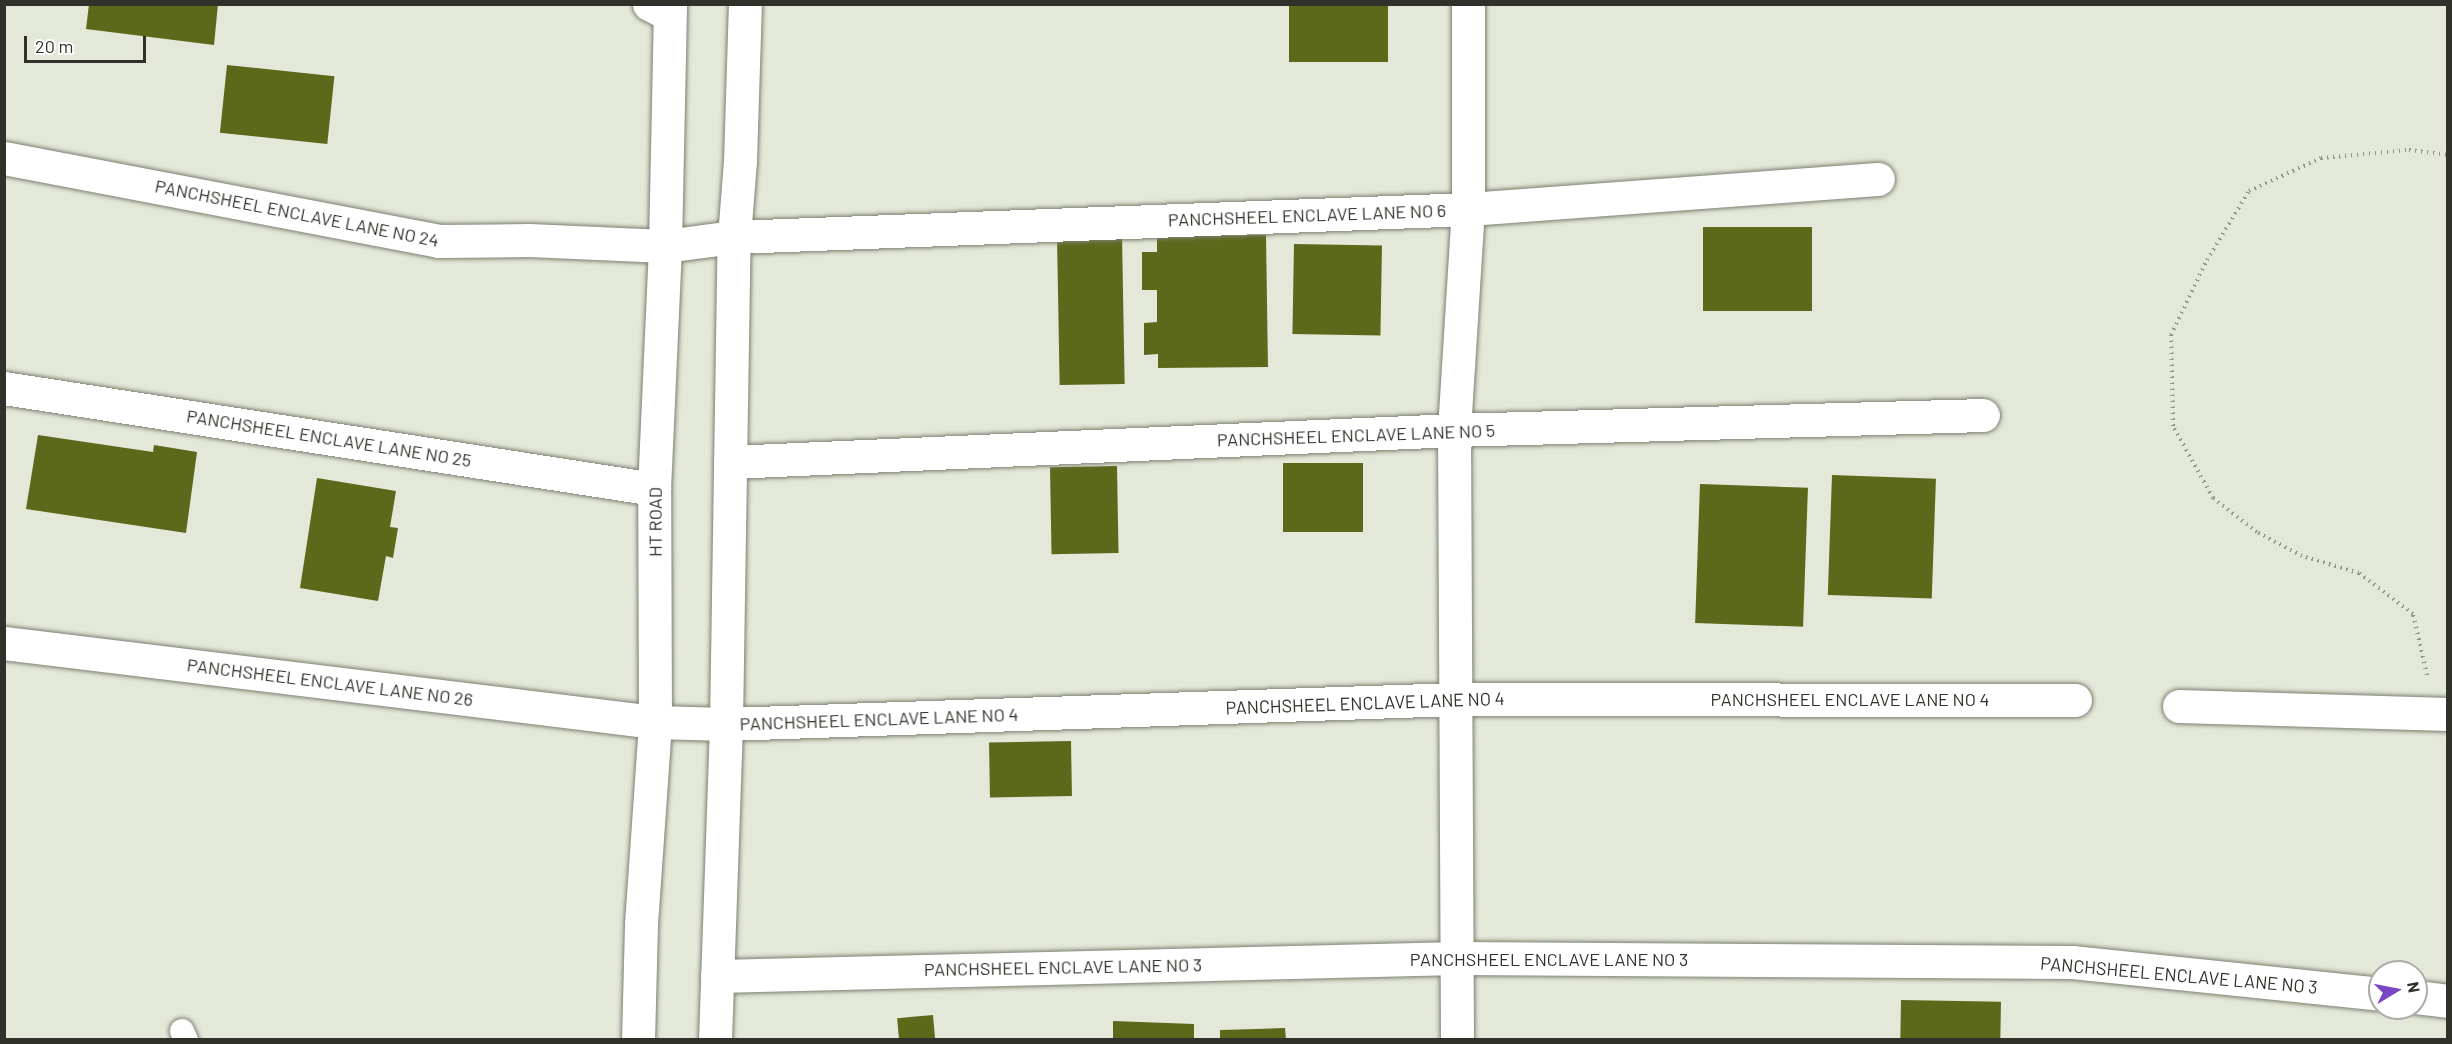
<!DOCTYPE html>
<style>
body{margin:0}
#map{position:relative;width:2452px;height:1044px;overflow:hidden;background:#e4e8d8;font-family:Barlow,sans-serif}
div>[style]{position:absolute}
.building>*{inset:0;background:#5c691b;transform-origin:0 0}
.path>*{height:4px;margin-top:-2px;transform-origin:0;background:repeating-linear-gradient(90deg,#92968a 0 1.5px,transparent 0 6px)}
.roads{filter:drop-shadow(0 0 2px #7c8072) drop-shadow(0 0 2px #7c8072)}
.lane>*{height:24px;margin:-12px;padding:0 12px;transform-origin:12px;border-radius:12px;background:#fff}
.street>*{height:33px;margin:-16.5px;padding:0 16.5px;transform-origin:16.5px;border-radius:16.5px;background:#fff}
.secondary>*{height:33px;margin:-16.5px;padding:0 16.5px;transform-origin:16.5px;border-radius:16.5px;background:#fff}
span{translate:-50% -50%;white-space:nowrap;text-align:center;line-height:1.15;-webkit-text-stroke:6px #fff;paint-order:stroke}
.street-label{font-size:18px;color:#2f312a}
.frame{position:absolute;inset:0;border:6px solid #2f312a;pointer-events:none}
.north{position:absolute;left:2368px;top:960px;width:60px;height:60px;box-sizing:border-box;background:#fff;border:2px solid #acadaa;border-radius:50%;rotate:80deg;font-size:16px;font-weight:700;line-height:24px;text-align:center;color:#2f312a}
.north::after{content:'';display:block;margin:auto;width:21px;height:27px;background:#7948c0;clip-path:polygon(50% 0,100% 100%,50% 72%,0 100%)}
.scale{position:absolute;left:24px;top:36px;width:122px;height:27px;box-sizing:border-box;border:3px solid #2f312a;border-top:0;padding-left:8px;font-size:18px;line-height:21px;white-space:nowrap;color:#2f312a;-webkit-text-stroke:4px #fff;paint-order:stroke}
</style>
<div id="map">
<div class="building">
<div style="clip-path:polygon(89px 4px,218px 4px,214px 45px,86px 29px)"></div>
<div style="left:1289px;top:4px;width:99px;height:58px"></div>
<div style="left:227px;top:65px;width:108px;height:68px;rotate:6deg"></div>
<div style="left:1703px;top:227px;width:109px;height:84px"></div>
<div style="left:1122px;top:234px;width:150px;height:65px;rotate:89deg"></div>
<div style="clip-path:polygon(1266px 235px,1268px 367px,1158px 368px,1158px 354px,1144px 355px,1144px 323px,1157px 322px,1157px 290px,1142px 290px,1142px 252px,1157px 252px,1157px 236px)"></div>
<div style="left:1294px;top:244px;width:88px;height:90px;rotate:1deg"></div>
<div style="clip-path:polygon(38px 435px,153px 452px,154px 445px,197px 452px,186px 533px,26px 509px)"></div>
<div style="left:1283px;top:463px;width:80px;height:69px"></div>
<div style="left:1117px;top:466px;width:87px;height:67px;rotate:89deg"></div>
<div style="left:1832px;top:475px;width:104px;height:120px;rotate:2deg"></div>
<div style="clip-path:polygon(317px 478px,396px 491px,390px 527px,398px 528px,393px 558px,386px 556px,378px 601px,300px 588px)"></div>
<div style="left:1700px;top:484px;width:108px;height:139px;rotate:2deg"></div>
<div style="left:1071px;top:741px;width:55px;height:82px;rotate:89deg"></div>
<div style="left:1901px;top:1000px;width:100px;height:40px;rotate:1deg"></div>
<div style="left:933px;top:1015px;width:25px;height:36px;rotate:85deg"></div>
<div style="clip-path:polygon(1113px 1021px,1194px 1024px,1194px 1040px,1113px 1040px)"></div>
<div style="clip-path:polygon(1285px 1028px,1286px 1040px,1220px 1040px,1220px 1030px)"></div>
</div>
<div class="path">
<div style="left:2427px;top:675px;width:63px;rotate:-102.9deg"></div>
<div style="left:2413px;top:614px;width:68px;rotate:-142.8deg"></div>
<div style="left:2359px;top:573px;width:59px;rotate:-163.4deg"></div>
<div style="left:2302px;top:556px;width:51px;rotate:-151.9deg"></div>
<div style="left:2257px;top:532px;width:56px;rotate:-142.3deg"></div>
<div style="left:2213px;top:498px;width:82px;rotate:-119.1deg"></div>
<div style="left:2173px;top:426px;width:91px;rotate:-91.3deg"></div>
<div style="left:2171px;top:335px;width:83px;rotate:-64.4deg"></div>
<div style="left:2207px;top:260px;width:81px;rotate:-58.7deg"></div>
<div style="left:2249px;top:191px;width:79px;rotate:-24.6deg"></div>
<div style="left:2321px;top:158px;width:88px;rotate:-5.2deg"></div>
<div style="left:2409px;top:150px;width:39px;rotate:7deg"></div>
</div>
<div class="roads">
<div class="lane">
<div style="left:182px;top:1031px;width:10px;rotate:66deg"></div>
</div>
<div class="street">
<div style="left:649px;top:4px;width:22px;rotate:27deg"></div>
<div style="left:4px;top:158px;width:442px;rotate:10.8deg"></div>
<div style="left:438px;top:241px;width:91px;rotate:-0.6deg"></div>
<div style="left:529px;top:240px;width:136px;rotate:2.5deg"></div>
<div style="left:665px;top:246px;width:70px;rotate:-7.4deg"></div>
<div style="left:734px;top:237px;width:735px;rotate:-2.18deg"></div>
<div style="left:1468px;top:209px;width:411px;rotate:-4.2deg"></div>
<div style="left:4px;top:388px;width:658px;rotate:8.83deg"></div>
<div style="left:730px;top:462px;width:725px;rotate:-2.53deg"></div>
<div style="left:1454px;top:430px;width:529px;rotate:-1.62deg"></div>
<div style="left:4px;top:643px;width:656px;rotate:6.92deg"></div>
<div style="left:655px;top:722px;width:71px;rotate:1.6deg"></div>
<div style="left:726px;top:724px;width:729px;rotate:-1.96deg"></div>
<div style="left:1455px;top:699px;width:620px;rotate:0.09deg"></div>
<div style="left:2179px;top:706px;width:269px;rotate:1.7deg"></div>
<div style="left:717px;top:976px;width:741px;rotate:-1.39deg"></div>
<div style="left:1458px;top:958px;width:614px;rotate:0.37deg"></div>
<div style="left:2072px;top:962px;width:310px;rotate:5.9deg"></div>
<div style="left:2416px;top:997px;width:32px;rotate:7deg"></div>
<div style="left:1457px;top:1040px;width:610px;rotate:-90.28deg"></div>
<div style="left:1454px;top:430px;width:221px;rotate:-86.4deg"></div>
<div style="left:1468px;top:209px;width:205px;rotate:-90deg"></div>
</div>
<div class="secondary">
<div style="left:638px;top:1040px;width:116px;rotate:-88.5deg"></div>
<div style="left:641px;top:924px;width:202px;rotate:-86deg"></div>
<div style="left:655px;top:722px;width:233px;rotate:-90.2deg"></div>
<div style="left:654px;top:489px;width:243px;rotate:-87.4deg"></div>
<div style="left:665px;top:246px;width:242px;rotate:-88.8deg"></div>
<div style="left:715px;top:1040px;width:316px;rotate:-88deg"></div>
<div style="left:726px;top:724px;width:487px;rotate:-89.1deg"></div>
<div style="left:734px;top:237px;width:76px;rotate:-85.5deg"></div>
<div style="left:740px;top:161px;width:157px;rotate:-88.2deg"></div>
</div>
</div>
<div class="street-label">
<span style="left:297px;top:213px;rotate:11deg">PANCHSHEEL ENCLAVE LANE NO 24</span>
<span style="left:1307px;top:215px;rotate:-2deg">PANCHSHEEL ENCLAVE LANE NO 6</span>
<span style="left:1356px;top:435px;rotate:-2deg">PANCHSHEEL ENCLAVE LANE NO 5</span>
<span style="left:329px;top:438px;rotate:9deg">PANCHSHEEL ENCLAVE LANE NO 25</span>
<span style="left:655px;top:522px;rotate:-90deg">HT ROAD</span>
<span style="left:330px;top:682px;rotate:7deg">PANCHSHEEL ENCLAVE LANE NO 26</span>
<span style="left:1850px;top:699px">PANCHSHEEL ENCLAVE LANE NO 4</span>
<span style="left:1365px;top:703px;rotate:-2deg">PANCHSHEEL ENCLAVE LANE NO 4</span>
<span style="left:879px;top:719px;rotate:-2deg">PANCHSHEEL ENCLAVE LANE NO 4</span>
<span style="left:1549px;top:959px">PANCHSHEEL ENCLAVE LANE NO 3</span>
<span style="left:1063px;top:967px;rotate:-1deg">PANCHSHEEL ENCLAVE LANE NO 3</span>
<span style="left:2179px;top:975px;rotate:5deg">PANCHSHEEL ENCLAVE LANE NO 3</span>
</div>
<div class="frame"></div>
<div class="north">N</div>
<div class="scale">20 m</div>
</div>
